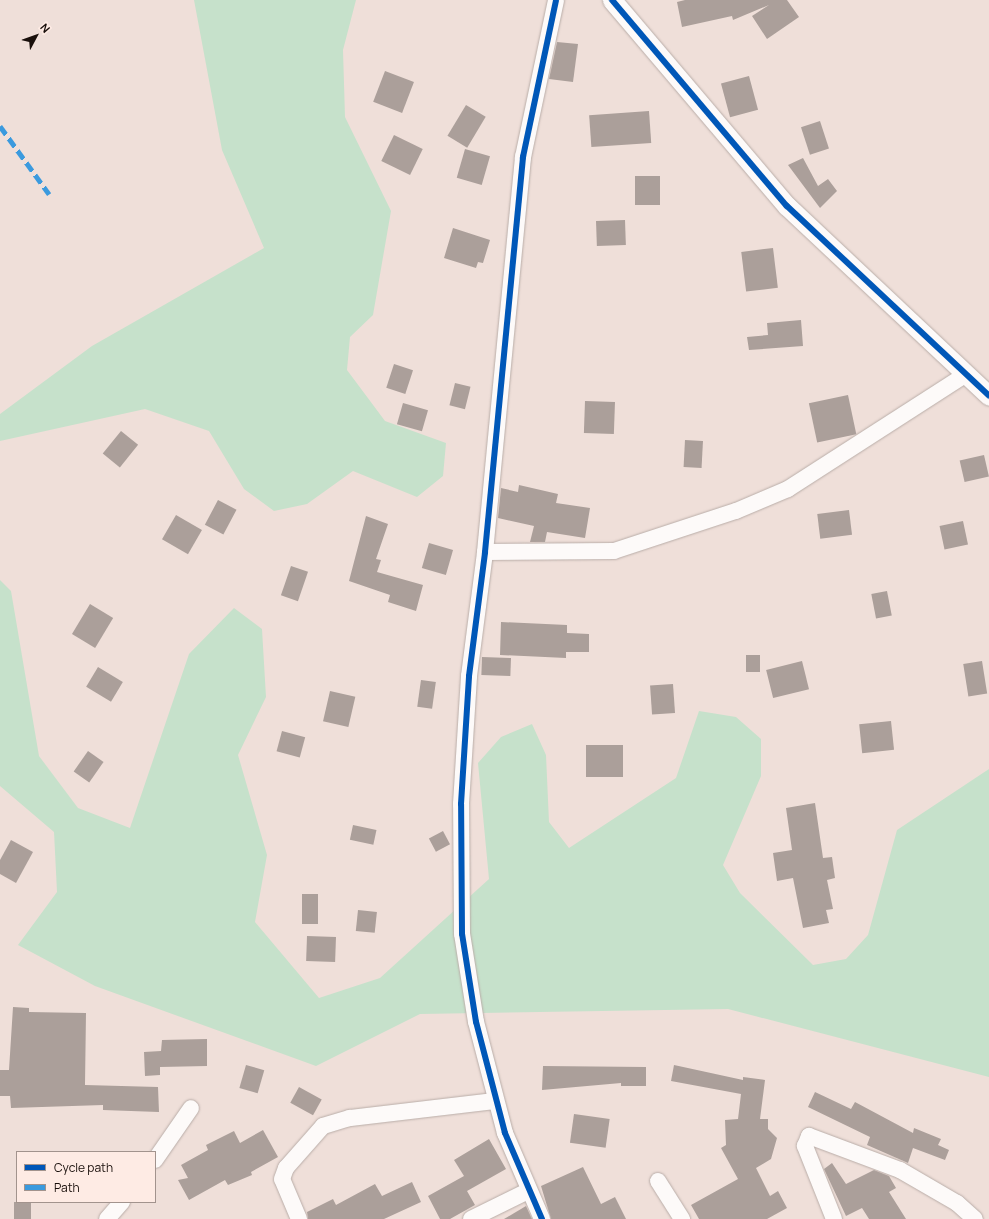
<!DOCTYPE html>
<style>
body{margin:0}
#map{position:relative;width:989px;height:1219px;overflow:hidden;background:#efdfd9;font-family:Manrope,sans-serif}
div>[style]{position:absolute}
.green>*{inset:0;background:#c6e1cb}
.building>*{inset:0;background:#ab9f9a;transform-origin:0 0}
.roads{filter:drop-shadow(0 0 1px #b9ada8) drop-shadow(0 0 1px #b9ada8)}
.minor>*{height:16px;margin:-8px;padding:0 8px;transform-origin:8px;border-radius:8px;background:#fdfaf9}
.tertiary>*{height:19px;margin:-9.5px;padding:0 9.5px;transform-origin:9.5px;border-radius:9.5px;background:#fdfaf9}
.quiet>*{height:5px;margin-top:-2.5px;transform-origin:0;background:repeating-linear-gradient(90deg,#3b9ade 0 10px,transparent 0 15px)}
.cycleway>*{height:6px;margin:-3px;padding:0 3px;transform-origin:3px;border-radius:3px;background:#0057b8}
span{translate:-50% -50%;white-space:nowrap;text-align:center;line-height:1.15;-webkit-text-stroke:4px #feebe4;paint-order:stroke}
.legend{position:absolute;left:16px;top:1151px;width:140px;height:52px;box-sizing:border-box;background:#feebe4;border:1px solid #a2938d;margin:0;padding:5px 7px;list-style:none;font-size:12px;color:#190f0b}
.legend li{display:flex;align-items:center;gap:8px;height:20px}
.legend b{width:20px;border:1px solid #a2938d}
.north{position:absolute;left:16px;top:16px;width:40px;height:40px;-webkit-text-stroke:3px #feebe4;paint-order:stroke;rotate:49deg;font-size:11px;font-weight:700;line-height:16px;text-align:center;color:#190f0b}
.north::after{content:'';display:block;margin:auto;width:14px;height:18px;background:#190f0b;clip-path:polygon(50% 0,100% 100%,50% 72%,0 100%)}
</style>
<div id="map">
<div class="green">
<div style="clip-path:polygon(194px 0,356px 0,343px 50px,345px 117px,391px 211px,373px 315px,350px 337px,347px 370px,385px 421px,446px 443px,443px 476px,417px 497px,353px 471px,307px 504px,274px 511px,244px 489px,209px 431px,145px 409px,0 441px,0 414px,92px 346px,264px 248px,222px 150px)"></div>
<div style="clip-path:polygon(0 580px,11px 591px,39px 756px,78px 808px,130px 828px,189px 654px,234px 608px,262px 629px,266px 697px,238px 755px,267px 855px,255px 922px,319px 998px,380px 978px,489px 879px,478px 763px,501px 737px,532px 724px,546px 755px,549px 822px,569px 848px,676px 778px,699px 711px,736px 717px,761px 739px,761px 776px,723px 865px,740px 893px,813px 965px,846px 959px,868px 935px,897px 830px,989px 769px,989px 1077px,728px 1009px,420px 1014px,316px 1066px,95px 986px,18px 945px,57px 892px,54px 832px,0 786px)"></div>
</div>
<div class="building">
<div style="clip-path:polygon(685px 0,787px 0,799px 17px,767px 39px,752px 16px,769px 5px,733px 20px,732px 16px,682px 27px,677px 2px)"></div>
<div style="clip-path:polygon(557px 42px,578px 44px,573px 82px,549px 79px)"></div>
<div style="left:385px;top:71px;width:31px;height:33px;rotate:21deg"></div>
<div style="left:749px;top:76px;width:35px;height:29px;rotate:75deg"></div>
<div style="left:466px;top:105px;width:23px;height:36px;rotate:31deg"></div>
<div style="left:649px;top:111px;width:32px;height:60px;rotate:86deg"></div>
<div style="left:820px;top:121px;width:29px;height:20px;rotate:72deg"></div>
<div style="left:394px;top:135px;width:32px;height:29px;rotate:26deg"></div>
<div style="left:465px;top:149px;width:26px;height:30px;rotate:16deg"></div>
<div style="clip-path:polygon(803px 158px,818px 186px,828px 179px,837px 191px,820px 208px,788px 165px)"></div>
<div style="left:635px;top:176px;width:25px;height:29px"></div>
<div style="left:625px;top:220px;width:25px;height:29px;rotate:88deg"></div>
<div style="clip-path:polygon(453px 228px,490px 240px,483px 263px,478px 262px,476px 268px,444px 258px)"></div>
<div style="left:773px;top:248px;width:40px;height:32px;rotate:83deg"></div>
<div style="clip-path:polygon(801px 320px,803px 346px,749px 350px,747px 337px,768px 335px,767px 323px)"></div>
<div style="left:394px;top:364px;width:20px;height:25px;rotate:18deg"></div>
<div style="left:455px;top:383px;width:16px;height:23px;rotate:14deg"></div>
<div style="left:848px;top:395px;width:40px;height:40px;rotate:78deg"></div>
<div style="left:585px;top:401px;width:30px;height:32px;rotate:2deg"></div>
<div style="left:403px;top:403px;width:26px;height:22px;rotate:16deg"></div>
<div style="left:121px;top:431px;width:22px;height:29px;rotate:39deg"></div>
<div style="left:685px;top:440px;width:18px;height:27px;rotate:3deg"></div>
<div style="left:984px;top:455px;width:22px;height:25px;rotate:77deg"></div>
<div style="clip-path:polygon(519px 485px,558px 494px,556px 503px,590px 508px,585px 538px,547px 532px,545px 542px,530px 542px,534px 526px,498px 518px,501px 488px,518px 492px)"></div>
<div style="left:218px;top:500px;width:21px;height:28px;rotate:28deg"></div>
<div style="left:849px;top:510px;width:25px;height:32px;rotate:83deg"></div>
<div style="left:176px;top:515px;width:30px;height:28px;rotate:30deg"></div>
<div style="clip-path:polygon(366px 516px,388px 524px,376px 559px,381px 560px,377px 572px,423px 585px,416px 611px,388px 602px,390px 595px,349px 581px)"></div>
<div style="left:963px;top:521px;width:24px;height:24px;rotate:78deg"></div>
<div style="left:429px;top:543px;width:25px;height:26px;rotate:16deg"></div>
<div style="left:291px;top:566px;width:18px;height:31px;rotate:19deg"></div>
<div style="left:887px;top:591px;width:25px;height:16px;rotate:79deg"></div>
<div style="left:90px;top:604px;width:27px;height:35px;rotate:31deg"></div>
<div style="clip-path:polygon(501px 622px,567px 625px,567px 633px,589px 634px,589px 652px,566px 652px,566px 658px,500px 655px)"></div>
<div style="left:746px;top:655px;width:14px;height:17px"></div>
<div style="left:482px;top:657px;width:29px;height:18px;rotate:2deg"></div>
<div style="left:802px;top:661px;width:29px;height:37px;rotate:76deg"></div>
<div style="left:982px;top:661px;width:33px;height:19px;rotate:81deg"></div>
<div style="left:98px;top:667px;width:29px;height:23px;rotate:31deg"></div>
<div style="left:421px;top:680px;width:15px;height:27px;rotate:8deg"></div>
<div style="left:673px;top:684px;width:29px;height:23px;rotate:86deg"></div>
<div style="left:330px;top:691px;width:26px;height:31px;rotate:13deg"></div>
<div style="left:891px;top:721px;width:29px;height:32px;rotate:84deg"></div>
<div style="left:282px;top:731px;width:24px;height:21px;rotate:15deg"></div>
<div style="left:586px;top:745px;width:37px;height:32px"></div>
<div style="left:88px;top:751px;width:19px;height:25px;rotate:35deg"></div>
<div style="clip-path:polygon(815px 803px,823px 858px,832px 857px,835px 878px,827px 880px,833px 909px,826px 910px,829px 923px,803px 928px,793px 878px,777px 881px,773px 853px,792px 850px,786px 808px)"></div>
<div style="left:353px;top:825px;width:24px;height:15px;rotate:12deg"></div>
<div style="left:443px;top:831px;width:15px;height:16px;rotate:62deg"></div>
<div style="clip-path:polygon(11px 840px,33px 852px,16px 883px,0 874px,0 860px)"></div>
<div style="left:302px;top:894px;width:16px;height:30px"></div>
<div style="left:358px;top:910px;width:19px;height:21px;rotate:6deg"></div>
<div style="left:307px;top:936px;width:29px;height:25px;rotate:2deg"></div>
<div style="clip-path:polygon(13px 1007px,29px 1008px,29px 1012px,86px 1013px,85px 1085px,158px 1087px,159px 1112px,103px 1110px,103px 1105px,11px 1108px,10px 1096px,0 1096px,0 1070px,9px 1070px)"></div>
<div style="clip-path:polygon(207px 1039px,207px 1066px,160px 1067px,160px 1075px,145px 1076px,144px 1052px,161px 1051px,162px 1040px)"></div>
<div style="left:246px;top:1065px;width:19px;height:24px;rotate:16deg"></div>
<div style="clip-path:polygon(674px 1065px,743px 1080px,743px 1077px,765px 1080px,760px 1119px,768px 1119px,768px 1129px,777px 1138px,771px 1159px,756px 1168px,770px 1196px,778px 1191px,787px 1208px,767px 1219px,699px 1219px,691px 1205px,738px 1179px,721px 1148px,726px 1145px,725px 1120px,738px 1119px,741px 1094px,671px 1081px)"></div>
<div style="clip-path:polygon(543px 1066px,646px 1067px,646px 1086px,621px 1086px,621px 1083px,542px 1090px)"></div>
<div style="left:299px;top:1087px;width:26px;height:18px;rotate:29deg"></div>
<div style="clip-path:polygon(815px 1092px,851px 1109px,855px 1102px,913px 1133px,914px 1128px,941px 1139px,938px 1145px,949px 1150px,945px 1160px,913px 1148px,908px 1163px,867px 1145px,870px 1137px,808px 1107px)"></div>
<div style="left:574px;top:1114px;width:36px;height:29px;rotate:8deg"></div>
<div style="clip-path:polygon(263px 1130px,278px 1157px,251px 1172px,252px 1175px,228px 1185px,225px 1180px,189px 1200px,178px 1180px,188px 1178px,181px 1165px,208px 1150px,206px 1145px,234px 1131px,240px 1143px)"></div>
<div style="clip-path:polygon(489px 1139px,506px 1169px,467px 1191px,475px 1205px,450px 1219px,440px 1219px,428px 1196px,464px 1176px,454px 1160px)"></div>
<div style="clip-path:polygon(832px 1163px,846px 1184px,874px 1170px,889px 1176px,896px 1188px,889px 1192px,906px 1219px,869px 1219px,862px 1208px,846px 1216px,824px 1169px)"></div>
<div style="clip-path:polygon(583px 1167px,601px 1204px,615px 1197px,626px 1219px,551px 1219px,541px 1186px)"></div>
<div style="clip-path:polygon(412px 1182px,421px 1202px,384px 1219px,308px 1219px,307px 1212px,333px 1199px,336px 1205px,375px 1184px,382px 1196px)"></div>
<div style="left:14px;top:1202px;width:17px;height:17px"></div>
<div style="clip-path:polygon(526px 1206px,532px 1219px,504px 1219px)"></div>
</div>
<div class="roads">
<div class="minor">
<div style="left:485px;top:552px;width:129px;rotate:-0.4deg"></div>
<div style="left:614px;top:551px;width:128px;rotate:-18.2deg"></div>
<div style="left:736px;top:511px;width:56px;rotate:-22.9deg"></div>
<div style="left:788px;top:489px;width:211px;rotate:-32.8deg"></div>
<div style="left:155px;top:1160px;width:63px;rotate:-55.3deg"></div>
<div style="left:658px;top:1181px;width:45px;rotate:57.7deg"></div>
<div style="left:107px;top:1219px;width:23px;rotate:-49deg"></div>
<div style="left:299px;top:1219px;width:43px;rotate:-113deg"></div>
<div style="left:282px;top:1179px;width:12px;rotate:-70deg"></div>
<div style="left:286px;top:1168px;width:56px;rotate:-48.6deg"></div>
<div style="left:323px;top:1126px;width:28px;rotate:-17deg"></div>
<div style="left:350px;top:1118px;width:146px;rotate:-6.7deg"></div>
<div style="left:471px;top:1219px;width:64px;rotate:-26.2deg"></div>
<div style="left:542px;top:1219px;width:94px;rotate:-113.3deg"></div>
<div style="left:505px;top:1133px;width:115px;rotate:-104.6deg"></div>
<div style="left:476px;top:1022px;width:89px;rotate:-99deg"></div>
<div style="left:462px;top:934px;width:130px;rotate:-90.4deg"></div>
<div style="left:461px;top:804px;width:128px;rotate:-86.4deg"></div>
<div style="left:469px;top:676px;width:125px;rotate:-82.6deg"></div>
<div style="left:485px;top:552px;width:397px;rotate:-84.5deg"></div>
<div style="left:523px;top:157px;width:160px;rotate:-78.1deg"></div>
<div style="left:834px;top:1219px;width:79px;rotate:-111.7deg"></div>
<div style="left:805px;top:1146px;width:11px;rotate:-68deg"></div>
<div style="left:809px;top:1136px;width:97px;rotate:20.5deg"></div>
<div style="left:900px;top:1170px;width:66px;rotate:30.1deg"></div>
<div style="left:957px;top:1203px;width:24px;rotate:42deg"></div>
</div>
<div class="tertiary">
<div style="left:612px;top:0;width:270px;rotate:49.7deg"></div>
<div style="left:787px;top:206px;width:277px;rotate:43.2deg"></div>
</div>
</div>
<div class="quiet">
<div style="left:0;top:126px;width:84px;rotate:54.2deg"></div>
</div>
<div class="cycleway">
<div style="left:612px;top:0;width:270px;rotate:49.7deg"></div>
<div style="left:787px;top:206px;width:277px;rotate:43.2deg"></div>
<div style="left:542px;top:1219px;width:94px;rotate:-113.3deg"></div>
<div style="left:505px;top:1133px;width:115px;rotate:-104.6deg"></div>
<div style="left:476px;top:1022px;width:89px;rotate:-99deg"></div>
<div style="left:462px;top:934px;width:130px;rotate:-90.4deg"></div>
<div style="left:461px;top:804px;width:128px;rotate:-86.4deg"></div>
<div style="left:469px;top:676px;width:125px;rotate:-82.6deg"></div>
<div style="left:485px;top:552px;width:397px;rotate:-84.5deg"></div>
<div style="left:523px;top:157px;width:160px;rotate:-78.1deg"></div>
</div>
<ul class="legend">
<li><b style="height:5px;background:#0057b8"></b>Cycle path</li>
<li><b style="height:5px;background:#3b9ade"></b>Path</li>
</ul>
<div class="north">N</div>
</div>
